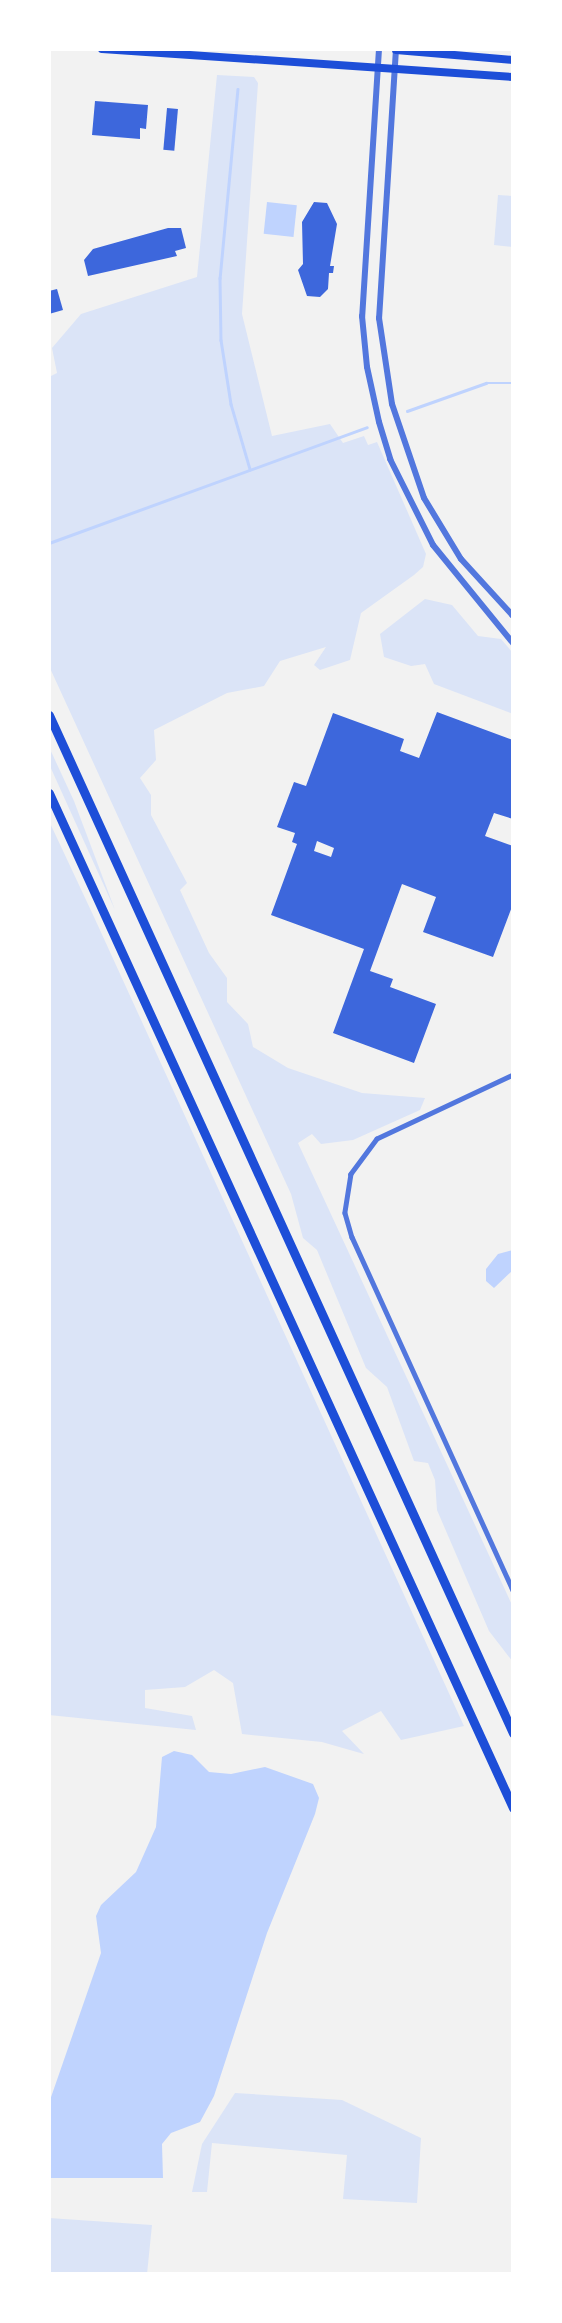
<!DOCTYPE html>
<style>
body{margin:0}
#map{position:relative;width:562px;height:2323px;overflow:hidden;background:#f2f2f2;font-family:"Roboto Serif",serif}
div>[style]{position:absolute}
.green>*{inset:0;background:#dbe4f7}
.water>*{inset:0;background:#bfd3fe;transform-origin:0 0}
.stream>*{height:2.5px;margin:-1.25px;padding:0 1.25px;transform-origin:1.25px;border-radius:1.25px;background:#bfd3fe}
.building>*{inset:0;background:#3d67dc;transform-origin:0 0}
.minor>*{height:4.5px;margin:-2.25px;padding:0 2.25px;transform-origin:2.25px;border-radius:2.25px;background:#5277de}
.tertiary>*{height:6px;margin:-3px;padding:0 3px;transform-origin:3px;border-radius:3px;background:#5277de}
.primary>*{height:8px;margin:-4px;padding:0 4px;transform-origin:4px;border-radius:4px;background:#1d4ed8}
.motorway>*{height:9px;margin:-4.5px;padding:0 4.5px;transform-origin:4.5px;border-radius:4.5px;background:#1d4ed8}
span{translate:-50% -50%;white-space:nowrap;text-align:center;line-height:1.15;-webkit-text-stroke:5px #fff;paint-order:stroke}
.frame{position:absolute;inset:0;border:51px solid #fff;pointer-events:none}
</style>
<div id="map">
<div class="green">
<div style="clip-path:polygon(217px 75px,254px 77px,258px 83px,242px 314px,272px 436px,330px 424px,343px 443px,364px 436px,368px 445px,377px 442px,426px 554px,423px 567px,414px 575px,361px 613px,350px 660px,320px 670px,314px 665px,326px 647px,280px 661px,264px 686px,227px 693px,154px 730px,156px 760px,140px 778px,151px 795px,151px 815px,187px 883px,180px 890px,209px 953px,227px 978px,227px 1002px,248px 1024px,253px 1047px,288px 1068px,362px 1093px,425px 1098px,420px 1110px,353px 1140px,321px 1144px,312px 1134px,298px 1143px,513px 1607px,513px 1662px,489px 1631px,437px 1510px,435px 1480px,428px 1463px,414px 1461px,387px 1387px,366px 1368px,317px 1250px,303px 1238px,291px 1194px,49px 666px,49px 377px,57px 373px,52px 348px,81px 314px,197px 277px)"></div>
<div style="clip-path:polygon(498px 195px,513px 196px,513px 247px,494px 245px)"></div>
<div style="clip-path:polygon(425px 599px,452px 605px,478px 636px,501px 639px,513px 653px,513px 714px,434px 684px,425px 664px,411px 666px,384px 657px,380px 634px)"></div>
<div style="clip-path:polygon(49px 747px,74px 801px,115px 910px,49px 764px)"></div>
<div style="clip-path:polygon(49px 821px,94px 917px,464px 1726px,401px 1740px,381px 1711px,342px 1731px,364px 1754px,322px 1742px,242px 1734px,233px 1683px,214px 1670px,185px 1687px,145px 1690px,145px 1708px,192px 1716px,196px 1730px,49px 1715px)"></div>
<div style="clip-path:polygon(235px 2093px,342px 2100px,421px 2138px,417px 2203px,343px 2199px,347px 2155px,212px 2143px,207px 2192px,192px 2192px,202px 2144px)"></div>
<div style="clip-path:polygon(49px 2218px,152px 2225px,147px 2274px,49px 2274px)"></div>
</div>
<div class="water">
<div style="left:267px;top:202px;width:30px;height:32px;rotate:6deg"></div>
<div style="clip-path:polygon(513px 1250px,513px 1270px,494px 1288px,486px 1281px,486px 1269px,498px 1254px)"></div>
<div style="clip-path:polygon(174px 1751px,192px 1755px,209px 1772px,231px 1774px,265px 1767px,313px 1784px,319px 1798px,315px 1814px,267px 1933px,214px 2096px,200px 2122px,171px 2133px,162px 2144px,163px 2178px,49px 2178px,49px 2103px,101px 1953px,96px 1916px,101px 1905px,136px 1872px,156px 1827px,162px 1757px)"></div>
</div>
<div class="stream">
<div style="left:238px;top:89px;width:190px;rotate:95.4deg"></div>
<div style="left:220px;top:278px;width:62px;rotate:89.1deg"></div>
<div style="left:221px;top:340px;width:65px;rotate:81.1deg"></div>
<div style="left:231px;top:404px;width:68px;rotate:73.7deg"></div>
<div style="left:407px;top:411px;width:84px;rotate:-19.5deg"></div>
<div style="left:486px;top:383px;width:27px"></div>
<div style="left:49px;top:543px;width:338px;rotate:-20deg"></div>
</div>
<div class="building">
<div style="clip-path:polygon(95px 101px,148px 105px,146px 129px,140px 128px,140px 139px,92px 135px)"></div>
<div style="left:167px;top:108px;width:11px;height:42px;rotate:5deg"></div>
<div style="clip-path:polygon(314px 202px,327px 203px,337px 224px,330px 266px,334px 266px,333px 273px,329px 273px,328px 289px,320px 297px,307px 296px,298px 270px,303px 264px,302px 222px)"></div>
<div style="clip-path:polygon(168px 228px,181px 228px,186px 248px,175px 251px,177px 256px,88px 276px,84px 260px,93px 249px)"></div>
<div style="clip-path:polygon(57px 289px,63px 310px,49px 314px,49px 291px)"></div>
<div style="clip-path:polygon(evenodd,437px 712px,513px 740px,513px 819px,494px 813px,485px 836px,513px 846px,513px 904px,493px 957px,423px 932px,436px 897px,402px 884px,370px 971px,393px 979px,390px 987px,436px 1004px,414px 1063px,333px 1033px,364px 949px,271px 915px,297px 844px,292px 842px,295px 833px,277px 827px,294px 782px,306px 786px,333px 713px,404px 739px,400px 751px,419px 758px,437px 712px,317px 841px,334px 848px,331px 857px,314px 851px,317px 841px)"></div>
</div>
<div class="minor">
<div style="left:513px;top:1075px;width:150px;rotate:154.8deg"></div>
<div style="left:377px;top:1139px;width:44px;rotate:126.6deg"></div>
<div style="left:351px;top:1174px;width:39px;rotate:99deg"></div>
<div style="left:345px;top:1213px;width:25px;rotate:74deg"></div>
<div style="left:352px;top:1237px;width:388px;rotate:65.5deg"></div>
</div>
<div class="tertiary">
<div style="left:379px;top:49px;width:268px;rotate:93.6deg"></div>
<div style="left:362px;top:316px;width:51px;rotate:84.4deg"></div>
<div style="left:367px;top:367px;width:56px;rotate:77.7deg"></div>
<div style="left:379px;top:422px;width:39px;rotate:73deg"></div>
<div style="left:390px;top:459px;width:96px;rotate:63.4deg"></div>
<div style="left:433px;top:545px;width:127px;rotate:50.8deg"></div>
<div style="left:396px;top:49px;width:270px;rotate:93.6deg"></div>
<div style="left:379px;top:318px;width:87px;rotate:81.4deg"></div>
<div style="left:392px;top:404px;width:99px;rotate:71.2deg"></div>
<div style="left:424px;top:498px;width:71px;rotate:58.8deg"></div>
<div style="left:461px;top:559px;width:77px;rotate:47.6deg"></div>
</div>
<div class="primary">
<div style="left:102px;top:49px;width:412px;rotate:3.9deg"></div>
<div style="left:396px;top:50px;width:117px;rotate:4.9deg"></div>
</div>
<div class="motorway">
<div style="left:49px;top:715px;width:1119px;rotate:65.5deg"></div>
<div style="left:49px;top:793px;width:1116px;rotate:65.43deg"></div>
</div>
<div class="frame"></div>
</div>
